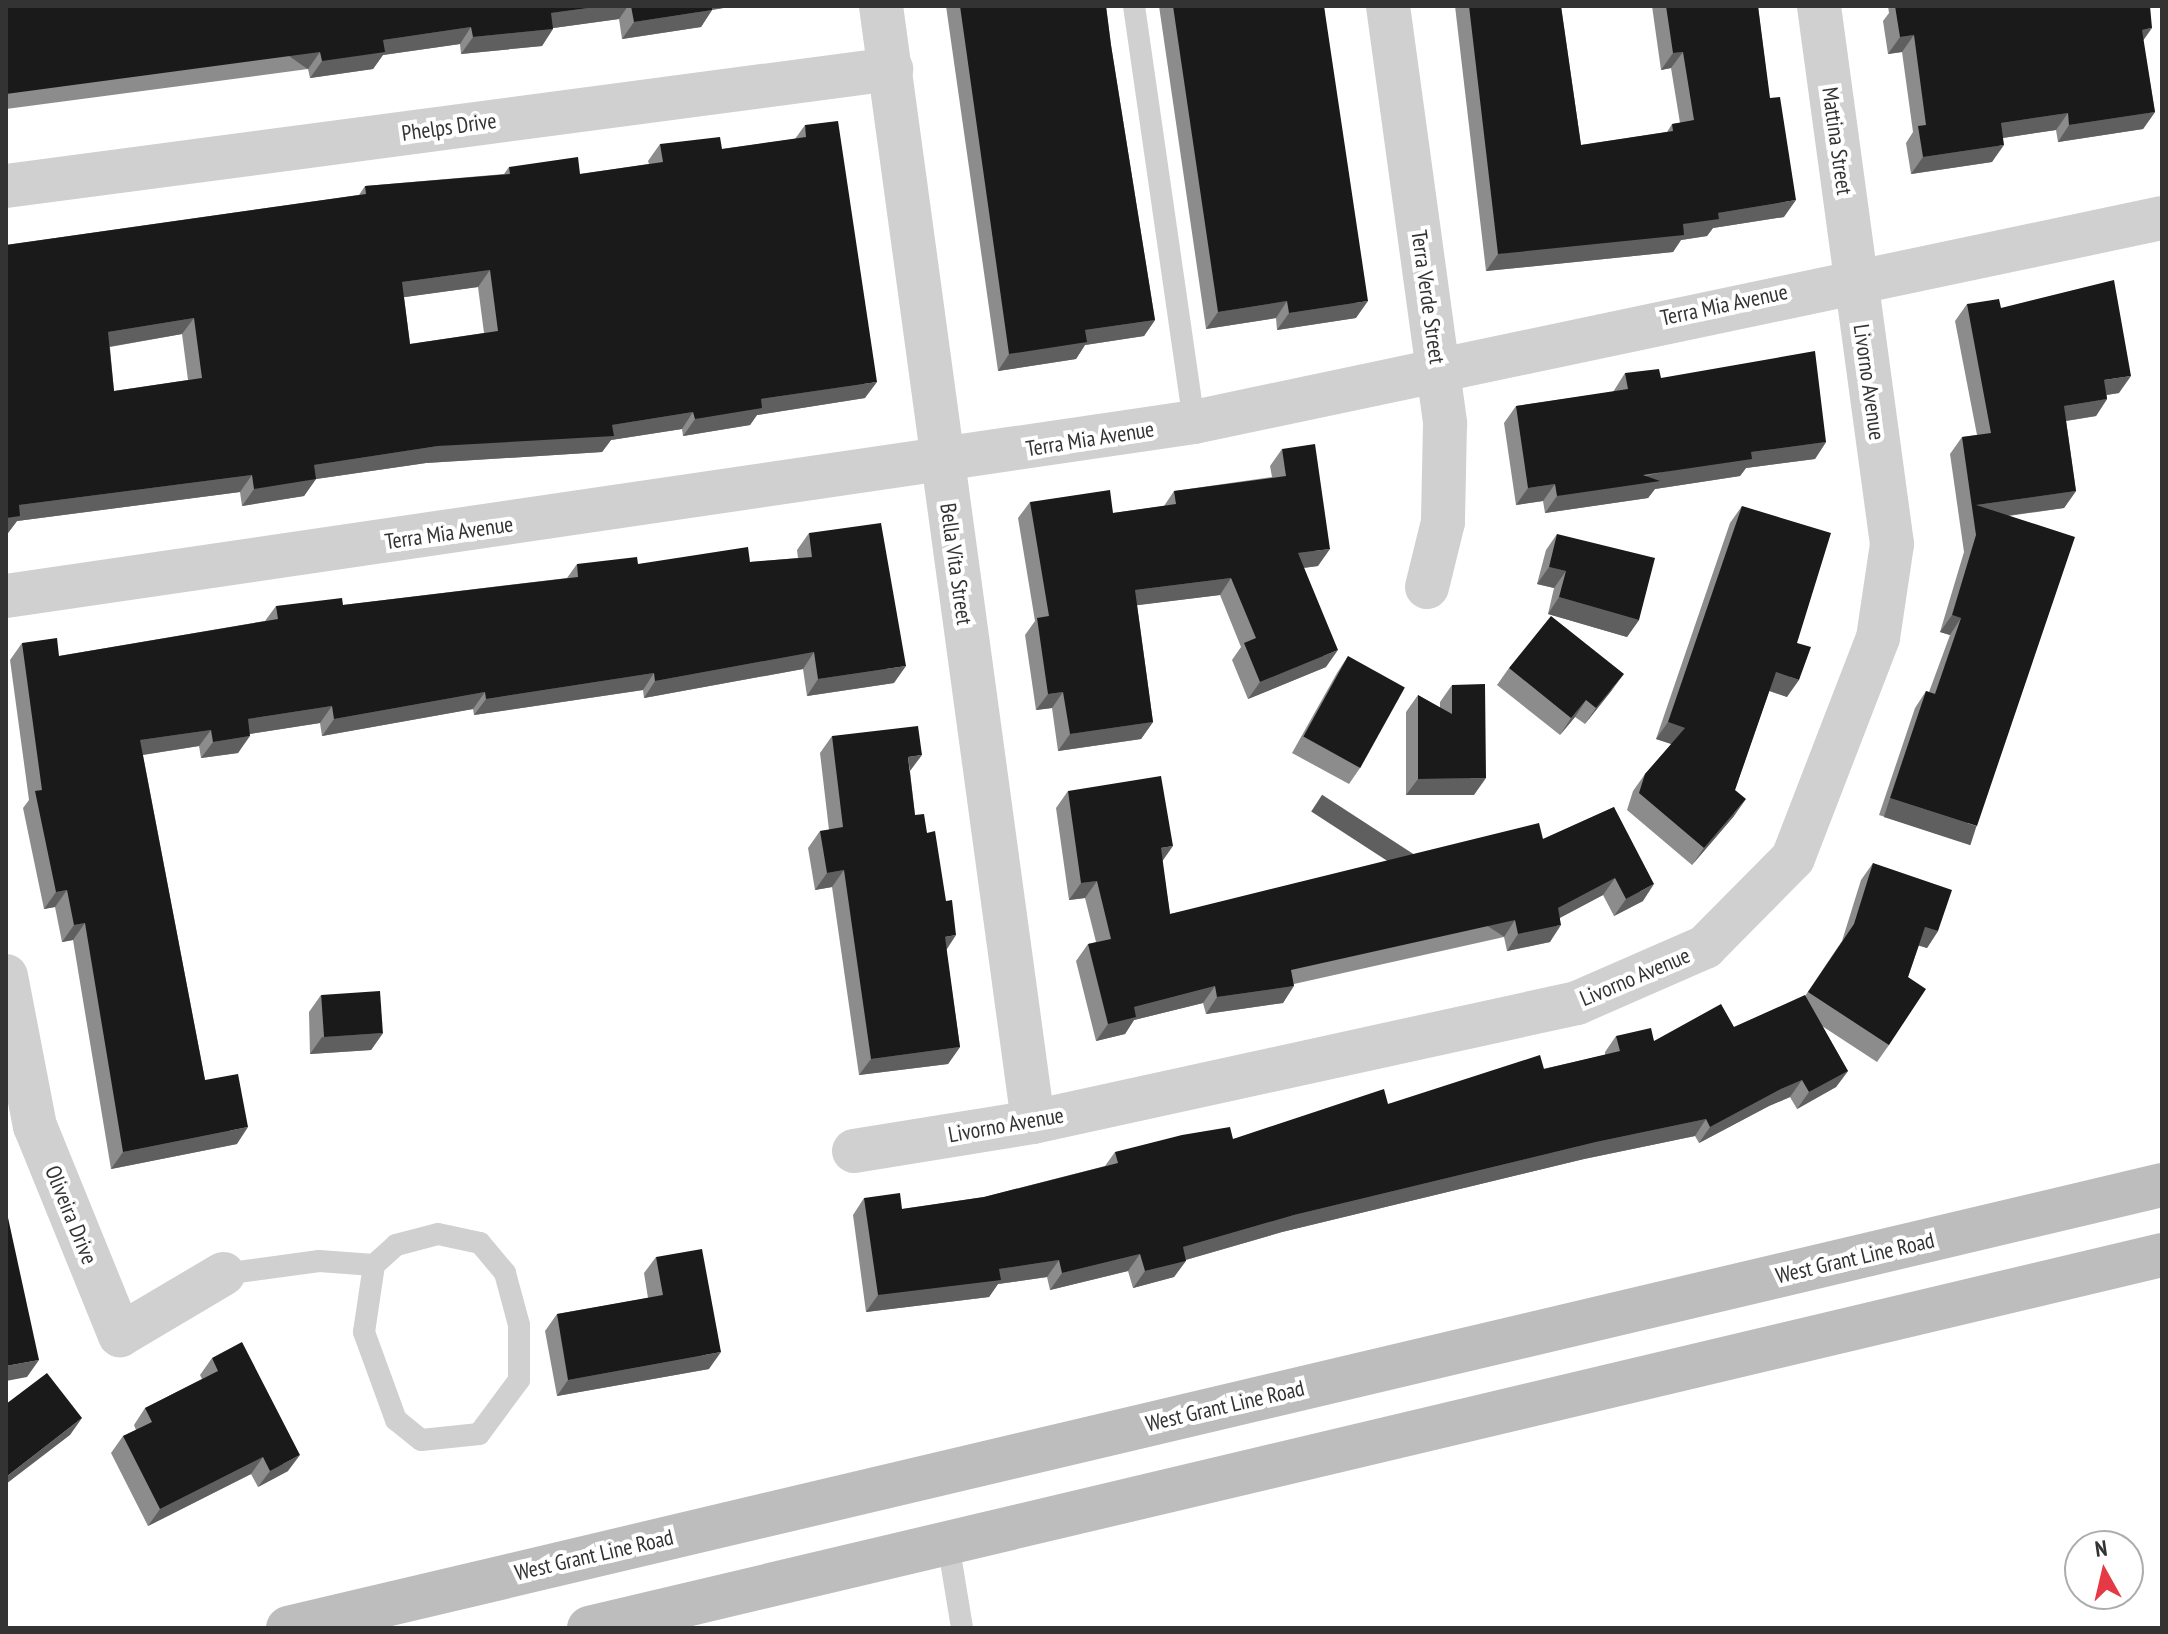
<!DOCTYPE html>
<style>
body{margin:0}
#map{position:relative;width:2168px;height:1634px;overflow:hidden;background:#fff;font-family:"PT Sans Narrow",sans-serif}
div>[style]{position:absolute}
.lane>*{height:22px;margin:-11px;padding:0 11px;transform-origin:11px;border-radius:11px;background:#d0d0d0}
.street>*{height:44px;margin:-22px;padding:0 22px;transform-origin:22px;border-radius:22px;background:#d0d0d0}
.secondary>*{height:44px;margin:-22px;padding:0 22px;transform-origin:22px;border-radius:22px;background:#bdbdbd}
.wall>*{inset:0;background:#8c8c8c}
.shaded-wall>*{inset:0;background:#5f5f5f;transform-origin:0 0}
.building>*{inset:0;background:#1a1a1a;transform-origin:0 0}
span{translate:-50% -50%;white-space:nowrap;text-align:center;line-height:1.15;-webkit-text-stroke:8px #fff;paint-order:stroke}
.street-label{font-size:22px;color:#333}
.frame{position:absolute;inset:0;border:8px solid #333;pointer-events:none}
.north{position:absolute;left:2064px;top:1530px;width:80px;height:80px;box-sizing:border-box;background:#fff;border:2px solid #adadad;border-radius:50%;rotate:352deg;font-size:22px;font-weight:700;line-height:32px;text-align:center;color:#333}
.north::after{content:'';display:block;margin:auto;width:28px;height:36px;background:#e63946;clip-path:polygon(50% 0,100% 100%,50% 72%,0 100%)}
</style>
<div id="map">
<div class="lane">
<div style="left:1134px;top:6px;width:420px;rotate:81.8deg"></div>
<div style="left:223px;top:1274px;width:97px;rotate:-7.7deg"></div>
<div style="left:319px;top:1261px;width:55px;rotate:4.2deg"></div>
<div style="left:374px;top:1265px;width:30px;rotate:-42deg"></div>
<div style="left:396px;top:1245px;width:43px;rotate:-14.7deg"></div>
<div style="left:438px;top:1234px;width:43px;rotate:12.1deg"></div>
<div style="left:480px;top:1243px;width:39px;rotate:50deg"></div>
<div style="left:505px;top:1273px;width:54px;rotate:74.9deg"></div>
<div style="left:519px;top:1325px;width:55px;rotate:90deg"></div>
<div style="left:519px;top:1380px;width:67px;rotate:126.5deg"></div>
<div style="left:479px;top:1434px;width:58px;rotate:174.1deg"></div>
<div style="left:421px;top:1440px;width:32px;rotate:-141deg"></div>
<div style="left:396px;top:1420px;width:94px;rotate:-110deg"></div>
<div style="left:364px;top:1332px;width:68px;rotate:-81.5deg"></div>
<div style="left:948px;top:1543px;width:86px;rotate:80.6deg"></div>
</div>
<div class="street">
<div style="left:881px;top:6px;width:1126px;rotate:82.24deg"></div>
<div style="left:1388px;top:6px;width:422px;rotate:82.2deg"></div>
<div style="left:1445px;top:424px;width:98px;rotate:91.2deg"></div>
<div style="left:1443px;top:522px;width:67px;rotate:103.8deg"></div>
<div style="left:6px;top:186px;width:893px;rotate:-7.53deg"></div>
<div style="left:6px;top:596px;width:1201px;rotate:-8.33deg"></div>
<div style="left:1194px;top:422px;width:989px;rotate:-11.9deg"></div>
<div style="left:6px;top:976px;width:153px;rotate:79.1deg"></div>
<div style="left:35px;top:1126px;width:226px;rotate:67.9deg"></div>
<div style="left:120px;top:1335px;width:120px;rotate:-30.6deg"></div>
<div style="left:854px;top:1151px;width:181px;rotate:-9.2deg"></div>
<div style="left:1033px;top:1122px;width:557px;rotate:-12.34deg"></div>
<div style="left:1577px;top:1003px;width:140px;rotate:-23.6deg"></div>
<div style="left:1705px;top:947px;width:125px;rotate:-45.3deg"></div>
<div style="left:1793px;top:858px;width:236px;rotate:-68.9deg"></div>
<div style="left:1878px;top:638px;width:95px;rotate:-81.5deg"></div>
<div style="left:1892px;top:544px;width:543px;rotate:-97.73deg"></div>
</div>
<div class="secondary">
<div style="left:288px;top:1628px;width:1926px;rotate:-13.3deg"></div>
<div style="left:589px;top:1628px;width:1617px;rotate:-13.34deg"></div>
</div>
<div class="wall">
<div style="clip-path:polygon(6px 6px,735px 6px,712px 10px,701px 27px,622px 39px,619px 19px,553px 28px,542px 46px,461px 54px,460px 44px,383px 55px,373px 69px,310px 78px,308px 69px,6px 109px)"></div>
<div style="clip-path:polygon(946px 6px,1106px 6px,1111px 45px,1155px 320px,1144px 336px,1085px 345px,1076px 359px,998px 371px)"></div>
<div style="clip-path:polygon(1159px 6px,1324px 6px,1356px 318px,1277px 330px,1276px 318px,1206px 329px)"></div>
<div style="clip-path:polygon(1455px 6px,1561px 6px,1581px 145px,1667px 132px,1672px 124px,1680px 123px,1671px 68px,1661px 70px,1652px 6px,1758px 6px,1784px 217px,1713px 228px,1707px 236px,1681px 240px,1673px 252px,1486px 271px)"></div>
<div style="clip-path:polygon(1888px 6px,2150px 6px,2143px 41px,2155px 112px,2143px 129px,2058px 142px,2056px 130px,2003px 138px,1992px 162px,1911px 174px,1906px 143px,1913px 132px,1902px 52px,1888px 54px,1883px 21px,1889px 13px)"></div>
<div style="clip-path:polygon(evenodd,805px 125px,865px 398px,757px 415px,750px 425px,683px 436px,682px 429px,611px 440px,602px 452px,426px 463px,316px 479px,304px 496px,242px 506px,240px 492px,17px 521px,8px 533px,6px 245px,359px 195px,365px 186px,504px 174px,509px 167px,580px 174px,649px 164px,648px 161px,660px 144px,722px 149px,795px 139px,805px 125px,478px 287px,484px 333px,410px 344px,404px 297px,478px 287px,805px 125px,182px 334px,188px 380px,114px 391px,110px 347px,182px 334px)"></div>
<div style="clip-path:polygon(1967px 304px,2001px 308px,2119px 393px,2107px 395px,2107px 399px,2096px 416px,2066px 421px,2076px 491px,2064px 508px,2009px 516px,1965px 843px,1879px 815px,1915px 708px,1926px 691px,1929px 692px,1950px 635px,1940px 632px,1964px 552px,1950px 454px,1962px 437px,1977px 435px,1955px 321px)"></div>
<div style="clip-path:polygon(1625px 373px,1661px 378px,1826px 442px,1815px 459px,1746px 468px,1740px 476px,1655px 489px,1648px 498px,1545px 513px,1543px 501px,1516px 505px,1504px 423px,1516px 406px,1613px 392px)"></div>
<div style="clip-path:polygon(1282px 449px,1318px 566px,1304px 568px,1326px 667px,1248px 699px,1232px 660px,1241px 647px,1220px 595px,1137px 605px,1153px 722px,1141px 739px,1058px 751px,1052px 708px,1036px 710px,1025px 635px,1035px 621px,1018px 518px,1030px 502px,1113px 513px,1164px 506px,1174px 491px,1272px 477px,1270px 466px)"></div>
<div style="clip-path:polygon(1742px 506px,1797px 643px,1787px 697px,1769px 691px,1735px 790px,1734px 816px,1692px 865px,1627px 810px,1633px 791px,1645px 774px,1672px 744px,1656px 739px,1730px 523px)"></div>
<div style="clip-path:polygon(809px 533px,894px 683px,807px 696px,803px 669px,644px 698px,643px 690px,474px 715px,473px 709px,322px 736px,320px 723px,250px 734px,238px 753px,201px 758px,199px 746px,143px 755px,205px 1080px,237px 1144px,111px 1169px,73px 940px,62px 942px,55px 907px,44px 909px,23px 808px,29px 800px,10px 660px,22px 643px,59px 656px,265px 621px,276px 606px,343px 605px,567px 578px,577px 564px,638px 564px,750px 562px,798px 558px,797px 550px)"></div>
<div style="clip-path:polygon(1557px 534px,1639px 620px,1627px 637px,1548px 614px,1554px 588px,1537px 584px,1546px 550px)"></div>
<div style="clip-path:polygon(1348px 656px,1360px 768px,1349px 784px,1292px 753px,1337px 673px)"></div>
<div style="clip-path:polygon(1509px 668px,1612px 690px,1585px 724px,1575px 717px,1560px 735px,1497px 685px)"></div>
<div style="clip-path:polygon(1452px 685px,1474px 795px,1406px 795px,1406px 712px,1418px 695px,1440px 708px,1440px 702px)"></div>
<div style="clip-path:polygon(832px 736px,910px 771px,915px 815px,946px 949px,960px 1047px,948px 1064px,859px 1075px,832px 887px,815px 890px,808px 848px,820px 831px,829px 830px,820px 753px)"></div>
<div style="clip-path:polygon(1068px 791px,1162px 862px,1170px 914px,1543px 839px,1614px 807px,1643px 901px,1614px 916px,1603px 895px,1560px 918px,1550px 942px,1507px 951px,1504px 937px,1294px 984px,1283px 1003px,1206px 1014px,1203px 1003px,1134px 1020px,1125px 1034px,1096px 1041px,1076px 961px,1088px 944px,1096px 942px,1085px 898px,1069px 900px,1056px 808px)"></div>
<div style="clip-path:polygon(1873px 863px,1938px 931px,1927px 948px,1919px 945px,1908px 977px,1889px 1045px,1877px 1062px,1822px 1026px,1848px 1071px,1836px 1087px,1797px 1109px,1790px 1097px,1769px 1106px,1699px 1143px,1695px 1136px,1584px 1159px,1282px 1232px,1186px 1260px,1174px 1277px,1133px 1288px,1128px 1271px,1050px 1290px,1047px 1277px,998px 1284px,989px 1297px,866px 1312px,853px 1215px,864px 1198px,902px 1209px,984px 1197px,1105px 1166px,1115px 1152px,1233px 1139px,1605px 1055px,1605px 1052px,1616px 1036px,1654px 1041px,1734px 1027px,1805px 996px,1842px 941px,1861px 880px)"></div>
<div style="clip-path:polygon(321px 995px,383px 1033px,371px 1050px,310px 1054px,309px 1012px)"></div>
<div style="clip-path:polygon(656px 1257px,709px 1369px,557px 1396px,545px 1331px,557px 1314px,648px 1298px,644px 1273px)"></div>
<div style="clip-path:polygon(212px 1358px,288px 1471px,258px 1487px,251px 1474px,148px 1526px,111px 1453px,123px 1436px,136px 1430px,134px 1425px,145px 1408px,202px 1379px,200px 1375px)"></div>
</div>
<div class="shaded-wall">
<div style="clip-path:polygon(603px 6px,628px 6px,619px 19px,539px 30px,551px 13px)"></div>
<div style="clip-path:polygon(703px 6px,735px 6px,699px 12px)"></div>
<div style="clip-path:polygon(712px 10px,701px 27px,622px 39px,634px 22px)"></div>
<div style="clip-path:polygon(471px 27px,460px 44px,383px 55px,373px 69px,310px 78px,322px 61px,383px 40px)"></div>
<div style="clip-path:polygon(2152px 28px,2140px 45px,2142px 30px)"></div>
<div style="clip-path:polygon(553px 29px,542px 46px,461px 54px,473px 37px)"></div>
<div style="clip-path:polygon(1914px 35px,1902px 52px,1888px 54px,1900px 37px)"></div>
<div style="left:320px;top:52px;width:21px;height:317px;rotate:125deg"></div>
<div style="clip-path:polygon(1683px 52px,1671px 68px,1661px 70px,1673px 53px)"></div>
<div style="clip-path:polygon(2155px 112px,2143px 129px,2058px 142px,2069px 125px)"></div>
<div style="clip-path:polygon(2068px 113px,2056px 130px,1989px 140px,2001px 123px)"></div>
<div style="clip-path:polygon(2004px 145px,1992px 162px,1911px 174px,1923px 157px)"></div>
<div style="clip-path:polygon(1796px 200px,1784px 217px,1713px 228px,1707px 236px,1681px 240px,1673px 252px,1486px 271px,1498px 254px,1683px 224px,1718px 213px)"></div>
<div style="clip-path:polygon(490px 270px,478px 287px,391px 299px,402px 282px)"></div>
<div style="clip-path:polygon(1287px 301px,1276px 318px,1206px 329px,1218px 312px)"></div>
<div style="clip-path:polygon(1368px 301px,1356px 318px,1277px 330px,1289px 313px)"></div>
<div style="clip-path:polygon(194px 318px,182px 334px,96px 349px,108px 332px)"></div>
<div style="clip-path:polygon(1155px 320px,1144px 336px,1085px 345px,1076px 359px,998px 371px,1009px 354px,1085px 330px)"></div>
<div style="clip-path:polygon(2131px 376px,2119px 393px,2092px 397px,2104px 380px)"></div>
<div style="clip-path:polygon(877px 382px,865px 398px,757px 415px,750px 425px,683px 436px,695px 419px,761px 399px)"></div>
<div style="clip-path:polygon(2107px 399px,2096px 416px,2053px 423px,2064px 406px)"></div>
<div style="clip-path:polygon(693px 412px,682px 429px,611px 440px,602px 452px,426px 463px,316px 479px,304px 496px,242px 506px,254px 489px,314px 465px,438px 446px,612px 425px)"></div>
<div style="clip-path:polygon(1826px 442px,1815px 459px,1746px 468px,1740px 476px,1655px 489px,1648px 498px,1545px 513px,1557px 496px,1751px 452px)"></div>
<div style="clip-path:polygon(252px 475px,240px 492px,17px 521px,8px 533px,6px 534px,6px 518px,19px 505px)"></div>
<div style="clip-path:polygon(1555px 484px,1543px 501px,1516px 505px,1528px 488px)"></div>
<div style="clip-path:polygon(2076px 491px,2064px 508px,1974px 520px,1976px 505px)"></div>
<div style="clip-path:polygon(1330px 549px,1318px 566px,1286px 570px,1298px 553px)"></div>
<div style="clip-path:polygon(1549px 567px,1566px 571px,1554px 588px,1537px 584px)"></div>
<div style="clip-path:polygon(1231px 578px,1220px 595px,1123px 607px,1135px 590px)"></div>
<div style="clip-path:polygon(1559px 597px,1639px 620px,1627px 637px,1548px 614px)"></div>
<div style="clip-path:polygon(1952px 615px,1961px 618px,1950px 635px,1940px 632px)"></div>
<div style="clip-path:polygon(1338px 650px,1326px 667px,1248px 699px,1260px 682px)"></div>
<div style="clip-path:polygon(814px 652px,803px 669px,644px 698px,655px 681px)"></div>
<div style="clip-path:polygon(906px 666px,894px 683px,807px 696px,818px 679px)"></div>
<div style="clip-path:polygon(1776px 672px,1799px 680px,1787px 697px,1764px 689px)"></div>
<div style="clip-path:polygon(654px 673px,643px 690px,474px 715px,486px 699px)"></div>
<div style="clip-path:polygon(1624px 674px,1612px 690px,1585px 724px,1596px 708px)"></div>
<div style="clip-path:polygon(485px 692px,473px 709px,322px 736px,334px 719px)"></div>
<div style="clip-path:polygon(1063px 692px,1052px 708px,1036px 710px,1048px 694px)"></div>
<div style="clip-path:polygon(1586px 700px,1575px 717px,1560px 735px,1571px 718px)"></div>
<div style="clip-path:polygon(332px 706px,320px 723px,236px 736px,248px 719px)"></div>
<div style="clip-path:polygon(1153px 722px,1141px 739px,1058px 751px,1070px 734px)"></div>
<div style="clip-path:polygon(1668px 722px,1685px 728px,1674px 745px,1656px 739px)"></div>
<div style="clip-path:polygon(211px 730px,199px 746px,129px 757px,140px 740px)"></div>
<div style="clip-path:polygon(250px 736px,238px 753px,201px 758px,213px 742px)"></div>
<div style="clip-path:polygon(922px 755px,910px 771px,908px 757px)"></div>
<div style="clip-path:polygon(1486px 778px,1474px 795px,1406px 795px,1418px 779px)"></div>
<div style="left:1890px;top:798px;width:91px;height:20px;rotate:18deg"></div>
<div style="clip-path:polygon(1746px 799px,1734px 816px,1692px 865px,1704px 848px)"></div>
<div style="clip-path:polygon(1173px 846px,1161px 863px,1161px 848px)"></div>
<div style="clip-path:polygon(844px 870px,832px 887px,815px 890px,827px 873px)"></div>
<div style="clip-path:polygon(1615px 878px,1603px 895px,1546px 925px,1558px 908px)"></div>
<div style="clip-path:polygon(1097px 881px,1085px 898px,1069px 900px,1081px 883px)"></div>
<div style="clip-path:polygon(1654px 884px,1643px 901px,1614px 916px,1626px 899px)"></div>
<div style="clip-path:polygon(67px 890px,55px 907px,44px 909px,56px 892px)"></div>
<div style="left:1515px;top:920px;width:20px;height:230px;rotate:123deg"></div>
<div style="clip-path:polygon(85px 923px,73px 940px,62px 942px,74px 925px)"></div>
<div style="clip-path:polygon(1561px 925px,1550px 942px,1507px 951px,1518px 934px)"></div>
<div style="clip-path:polygon(1925px 927px,1938px 931px,1927px 948px,1913px 944px)"></div>
<div style="clip-path:polygon(956px 935px,945px 952px,945px 937px)"></div>
<div style="clip-path:polygon(1215px 986px,1203px 1003px,1134px 1020px,1125px 1034px,1096px 1041px,1108px 1024px,1134px 1007px)"></div>
<div style="clip-path:polygon(1294px 986px,1283px 1003px,1206px 1014px,1217px 997px)"></div>
<div style="clip-path:polygon(383px 1033px,371px 1050px,310px 1054px,322px 1037px)"></div>
<div style="clip-path:polygon(960px 1047px,948px 1064px,859px 1075px,871px 1059px)"></div>
<div style="clip-path:polygon(1848px 1071px,1836px 1087px,1797px 1109px,1809px 1092px)"></div>
<div style="clip-path:polygon(1802px 1080px,1790px 1097px,1769px 1106px,1699px 1143px,1710px 1127px,1781px 1089px)"></div>
<div style="clip-path:polygon(1706px 1119px,1695px 1136px,1584px 1159px,1282px 1232px,1171px 1264px,1183px 1247px,1294px 1215px,1596px 1142px)"></div>
<div style="clip-path:polygon(248px 1127px,237px 1144px,111px 1169px,123px 1152px)"></div>
<div style="clip-path:polygon(1140px 1254px,1128px 1271px,1050px 1290px,1062px 1273px)"></div>
<div style="clip-path:polygon(1059px 1260px,1047px 1277px,998px 1284px,989px 1297px,866px 1312px,878px 1295px,999px 1269px)"></div>
<div style="clip-path:polygon(1186px 1261px,1174px 1277px,1133px 1288px,1145px 1271px)"></div>
<div style="clip-path:polygon(721px 1352px,709px 1369px,557px 1396px,568px 1380px)"></div>
<div style="clip-path:polygon(39px 1360px,27px 1377px,6px 1381px,6px 1366px)"></div>
<div style="clip-path:polygon(82px 1418px,70px 1435px,6px 1484px,6px 1477px)"></div>
<div style="clip-path:polygon(300px 1455px,288px 1471px,258px 1487px,270px 1471px)"></div>
<div style="clip-path:polygon(263px 1457px,251px 1474px,148px 1526px,160px 1509px)"></div>
</div>
<div class="building">
<div style="clip-path:polygon(6px 6px,603px 6px,551px 13px,553px 29px,473px 37px,471px 27px,383px 40px,385px 52px,322px 61px,320px 52px,6px 94px)"></div>
<div style="clip-path:polygon(631px 6px,712px 6px,712px 10px,634px 22px)"></div>
<div style="clip-path:polygon(960px 6px,1106px 6px,1111px 45px,1155px 320px,1085px 330px,1087px 342px,1009px 354px)"></div>
<div style="clip-path:polygon(1173px 6px,1324px 6px,1368px 301px,1289px 313px,1287px 301px,1218px 312px)"></div>
<div style="clip-path:polygon(1469px 6px,1561px 6px,1581px 145px,1673px 131px,1672px 124px,1694px 120px,1683px 52px,1673px 53px,1666px 6px,1758px 6px,1770px 98px,1780px 97px,1796px 200px,1718px 213px,1719px 219px,1683px 224px,1684px 235px,1498px 254px)"></div>
<div style="clip-path:polygon(1895px 6px,2150px 6px,2152px 28px,2142px 30px,2155px 112px,2069px 125px,2068px 113px,2001px 123px,2004px 145px,1923px 157px,1918px 126px,1926px 125px,1914px 35px,1900px 37px)"></div>
<div style="clip-path:polygon(evenodd,838px 121px,877px 382px,761px 399px,762px 408px,695px 419px,693px 412px,612px 425px,614px 436px,438px 446px,314px 465px,316px 479px,254px 489px,252px 475px,19px 505px,20px 516px,6px 518px,6px 245px,366px 194px,365px 186px,510px 174px,509px 167px,578px 157px,580px 174px,663px 162px,660px 144px,720px 137px,722px 149px,806px 137px,805px 125px,838px 121px,490px 270px,498px 331px,410px 344px,402px 282px,490px 270px,838px 121px,194px 318px,202px 378px,114px 391px,108px 332px,194px 318px)"></div>
<div style="clip-path:polygon(2114px 280px,2131px 376px,2104px 380px,2107px 399px,2064px 406px,2076px 491px,1976px 505px,2075px 537px,1977px 826px,1890px 798px,1926px 691px,1935px 694px,1961px 618px,1952px 615px,1976px 535px,1962px 437px,1991px 433px,1967px 304px,1999px 299px,2001px 308px)"></div>
<div style="clip-path:polygon(1815px 351px,1826px 442px,1751px 452px,1752px 459px,1643px 475px,1660px 481px,1557px 496px,1555px 484px,1528px 488px,1516px 406px,1628px 389px,1625px 373px,1659px 369px,1661px 378px)"></div>
<div style="clip-path:polygon(1315px 444px,1330px 549px,1298px 553px,1338px 650px,1260px 682px,1244px 643px,1256px 638px,1231px 578px,1135px 590px,1153px 722px,1070px 734px,1063px 692px,1048px 694px,1037px 618px,1049px 616px,1030px 502px,1110px 490px,1113px 513px,1176px 504px,1174px 491px,1286px 476px,1282px 449px)"></div>
<div style="clip-path:polygon(1742px 506px,1831px 533px,1797px 643px,1811px 647px,1799px 680px,1776px 672px,1735px 790px,1746px 799px,1704px 848px,1639px 793px,1645px 774px,1685px 728px,1668px 722px)"></div>
<div style="clip-path:polygon(881px 523px,906px 666px,818px 679px,814px 652px,655px 681px,654px 673px,486px 699px,485px 692px,334px 719px,332px 706px,248px 719px,250px 736px,213px 742px,211px 730px,140px 740px,205px 1080px,238px 1074px,248px 1127px,123px 1152px,85px 923px,74px 925px,67px 890px,56px 892px,35px 791px,42px 790px,22px 643px,57px 638px,59px 656px,278px 619px,276px 606px,342px 598px,343px 605px,578px 577px,577px 564px,637px 557px,638px 564px,748px 547px,750px 562px,812px 557px,809px 533px)"></div>
<div style="clip-path:polygon(1557px 534px,1655px 558px,1639px 620px,1559px 597px,1566px 571px,1549px 567px)"></div>
<div style="clip-path:polygon(1551px 616px,1624px 674px,1596px 708px,1586px 700px,1571px 718px,1509px 668px)"></div>
<div style="left:1348px;top:656px;width:65px;height:92px;rotate:29deg"></div>
<div style="clip-path:polygon(1485px 684px,1486px 778px,1418px 779px,1418px 695px,1452px 714px,1452px 685px)"></div>
<div style="clip-path:polygon(918px 726px,922px 755px,908px 757px,915px 815px,924px 814px,927px 833px,935px 831px,946px 901px,952px 900px,956px 935px,945px 937px,960px 1047px,871px 1059px,844px 870px,827px 873px,820px 831px,843px 827px,832px 736px)"></div>
<div style="clip-path:polygon(1161px 776px,1173px 846px,1161px 848px,1170px 914px,1539px 823px,1543px 839px,1614px 807px,1654px 884px,1626px 899px,1615px 878px,1558px 908px,1561px 925px,1518px 934px,1515px 920px,1291px 970px,1294px 986px,1217px 997px,1215px 986px,1134px 1007px,1136px 1017px,1108px 1024px,1088px 944px,1111px 939px,1097px 881px,1081px 883px,1068px 791px)"></div>
<div style="clip-path:polygon(1873px 863px,1952px 890px,1938px 931px,1925px 927px,1908px 977px,1926px 989px,1889px 1045px,1808px 992px,1854px 924px)"></div>
<div style="left:380px;top:991px;width:42px;height:59px;rotate:86deg"></div>
<div style="clip-path:polygon(1805px 995px,1848px 1071px,1809px 1092px,1802px 1080px,1781px 1089px,1710px 1127px,1706px 1119px,1596px 1142px,1294px 1215px,1183px 1247px,1186px 1261px,1145px 1271px,1140px 1254px,1062px 1273px,1059px 1260px,999px 1269px,1001px 1280px,878px 1295px,864px 1198px,900px 1193px,902px 1209px,984px 1197px,1118px 1163px,1115px 1152px,1182px 1135px,1230px 1127px,1233px 1139px,1384px 1089px,1388px 1104px,1540px 1055px,1544px 1069px,1620px 1051px,1616px 1036px,1651px 1028px,1654px 1041px,1721px 1004px,1734px 1027px)"></div>
<div style="clip-path:polygon(7px 1213px,39px 1360px,6px 1366px,6px 1214px)"></div>
<div style="clip-path:polygon(702px 1249px,721px 1352px,568px 1380px,557px 1314px,663px 1295px,656px 1257px)"></div>
<div style="clip-path:polygon(242px 1342px,300px 1455px,270px 1471px,263px 1457px,160px 1509px,123px 1436px,152px 1422px,145px 1408px,218px 1371px,212px 1358px)"></div>
<div style="clip-path:polygon(47px 1373px,82px 1418px,6px 1477px,6px 1404px)"></div>
</div>
<div class="street-label">
<span style="left:449px;top:127px;rotate:-8deg">Phelps Drive</span>
<span style="left:1837px;top:141px;rotate:82deg">Mattina Street</span>
<span style="left:1428px;top:297px;rotate:82deg">Terra Verde Street</span>
<span style="left:1724px;top:305px;rotate:-12deg">Terra Mia Avenue</span>
<span style="left:1869px;top:382px;rotate:82deg">Livorno Avenue</span>
<span style="left:1090px;top:439px;rotate:-9deg">Terra Mia Avenue</span>
<span style="left:449px;top:533px;rotate:-8deg">Terra Mia Avenue</span>
<span style="left:956px;top:564px;rotate:82deg">Bella Vita Street</span>
<span style="left:1635px;top:977px;rotate:-23deg">Livorno Avenue</span>
<span style="left:1006px;top:1125px;rotate:-10deg">Livorno Avenue</span>
<span style="left:71px;top:1215px;rotate:68deg">Oliveira Drive</span>
<span style="left:1855px;top:1258px;rotate:-13deg">West Grant Line Road</span>
<span style="left:1225px;top:1406px;rotate:-13deg">West Grant Line Road</span>
<span style="left:594px;top:1555px;rotate:-13deg">West Grant Line Road</span>
</div>
<div class="frame"></div>
<div class="north">N</div>
</div>
